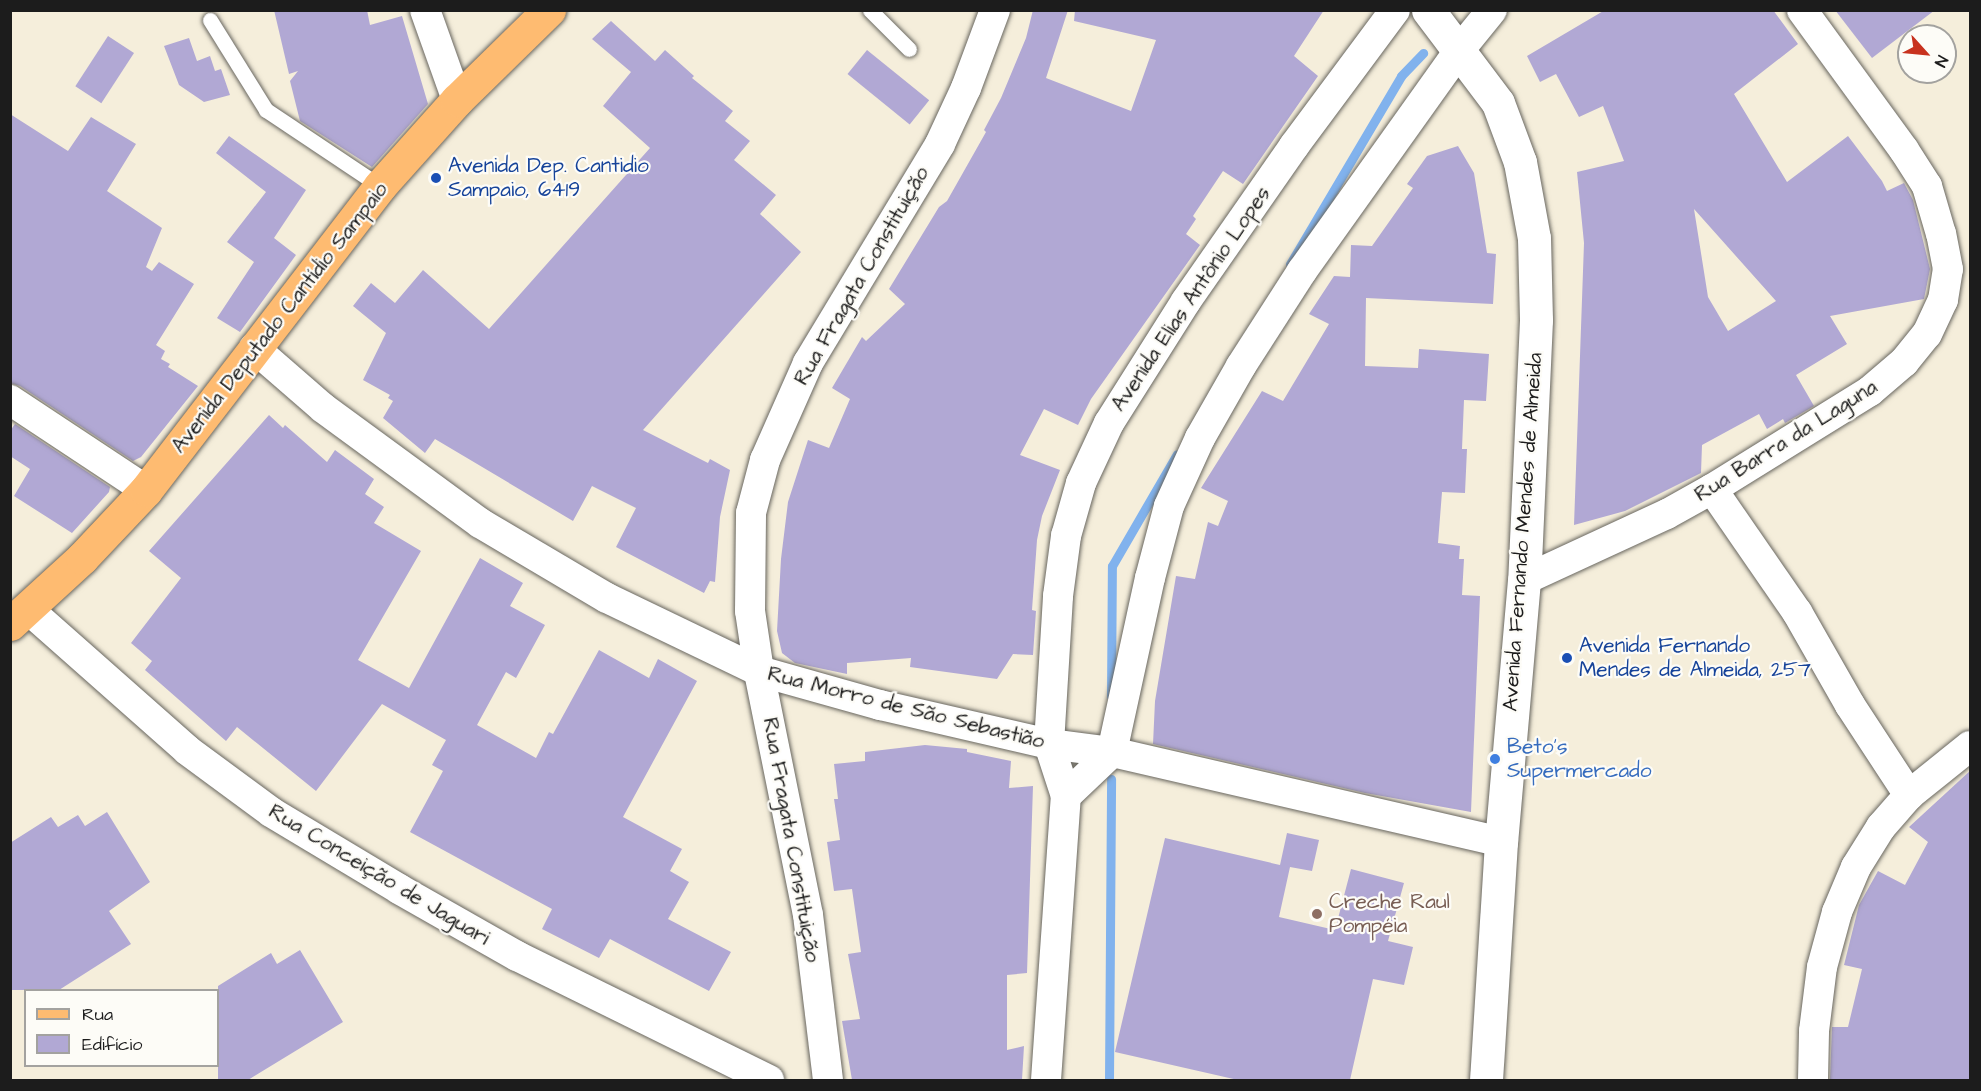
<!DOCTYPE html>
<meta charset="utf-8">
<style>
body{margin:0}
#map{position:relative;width:1981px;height:1091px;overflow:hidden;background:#f5eedb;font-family:"Architects Daughter",sans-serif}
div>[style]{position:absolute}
.stream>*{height:9px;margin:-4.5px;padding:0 4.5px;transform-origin:4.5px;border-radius:4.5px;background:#81b2ed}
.building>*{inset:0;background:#b1a8d4;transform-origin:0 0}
.roads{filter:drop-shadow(0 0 2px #68665f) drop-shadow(0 0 2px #68665f)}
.service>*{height:15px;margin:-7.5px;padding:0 7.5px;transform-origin:7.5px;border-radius:7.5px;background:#fff}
.minor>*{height:30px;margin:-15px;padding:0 15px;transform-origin:15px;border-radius:15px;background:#fff}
.tertiary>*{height:33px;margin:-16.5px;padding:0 16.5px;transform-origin:16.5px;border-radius:16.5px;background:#fff}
.primary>*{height:33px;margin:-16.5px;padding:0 16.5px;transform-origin:16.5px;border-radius:16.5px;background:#febb71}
.dots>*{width:16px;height:16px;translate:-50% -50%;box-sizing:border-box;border:3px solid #fdfcf7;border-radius:50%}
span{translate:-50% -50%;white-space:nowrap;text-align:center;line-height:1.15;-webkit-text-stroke:4.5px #fdfcf7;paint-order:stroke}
.transit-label{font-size:21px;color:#164399}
.left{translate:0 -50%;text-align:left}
.street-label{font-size:21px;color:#1c1c1c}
.shop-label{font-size:21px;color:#366cbe}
.education-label{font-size:21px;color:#785e54}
.frame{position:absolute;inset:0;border:12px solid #1c1c1c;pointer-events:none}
.legend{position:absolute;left:24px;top:989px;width:195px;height:78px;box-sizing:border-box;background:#fdfcf7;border:2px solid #a3a29f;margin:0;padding:8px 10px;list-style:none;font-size:18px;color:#1c1c1c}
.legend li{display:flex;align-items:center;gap:12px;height:30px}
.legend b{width:30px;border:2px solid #a3a29f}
.north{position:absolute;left:1897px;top:24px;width:60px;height:60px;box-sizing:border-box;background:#fdfcf7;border:2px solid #a3a29f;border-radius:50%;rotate:117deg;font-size:16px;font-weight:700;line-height:24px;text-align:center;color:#1c1c1c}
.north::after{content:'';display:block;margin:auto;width:21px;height:27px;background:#c8321e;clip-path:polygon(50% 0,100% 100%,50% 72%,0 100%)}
</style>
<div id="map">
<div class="stream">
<div style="left:1290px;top:264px;width:218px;rotate:-59.4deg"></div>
<div style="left:1401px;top:76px;width:32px;rotate:-46deg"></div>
<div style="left:1111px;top:696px;width:130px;rotate:-89.6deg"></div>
<div style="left:1112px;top:566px;width:129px;rotate:-59.9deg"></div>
<div style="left:1109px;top:1080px;width:301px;rotate:-89.6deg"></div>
</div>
<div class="building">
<div style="clip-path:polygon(274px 10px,367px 10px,370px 25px,402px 16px,428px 104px,372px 167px,300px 121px,290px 81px,298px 71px,289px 74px)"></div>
<div style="clip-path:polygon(1033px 10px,1068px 10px,1046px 78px,1131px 111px,1156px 40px,1074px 21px,1075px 10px,1324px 10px,1294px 56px,1318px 76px,1243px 184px,1223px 171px,1193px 216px,1196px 219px,1186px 234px,1200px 245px,1091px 399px,1078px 425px,1044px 409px,1020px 455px,1060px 470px,1042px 516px,1037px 540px,1032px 610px,1036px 611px,1033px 655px,1013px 654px,997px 679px,910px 667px,911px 658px,847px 663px,847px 674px,795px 663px,782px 653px,777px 631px,781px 559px,788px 502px,808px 440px,829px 448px,850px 399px,832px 388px,862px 337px,866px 341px,905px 304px,889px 289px,939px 207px,947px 201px,986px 132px,984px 130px,1001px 98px,1026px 38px)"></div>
<div style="clip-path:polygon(evenodd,1605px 10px,1773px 10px,1798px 44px,1734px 94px,1787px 182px,1848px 136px,1882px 181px,1887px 191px,1904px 183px,1913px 200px,1930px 269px,1924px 299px,1830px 316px,1847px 344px,1796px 375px,1814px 406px,1785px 423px,1783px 419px,1767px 429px,1759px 414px,1702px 445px,1701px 473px,1625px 511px,1574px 525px,1584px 243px,1577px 172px,1624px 161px,1603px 106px,1579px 117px,1556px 74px,1540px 82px,1527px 56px,1605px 10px,1694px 209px,1776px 301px,1728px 331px,1708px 297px,1694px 209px)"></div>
<div style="clip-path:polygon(1835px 10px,1935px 10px,1872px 58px)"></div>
<div style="clip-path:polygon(611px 21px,655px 61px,665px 50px,694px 76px,692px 78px,733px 111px,725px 121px,750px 141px,734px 160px,776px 195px,760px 214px,801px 252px,643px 430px,708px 463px,710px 459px,730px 470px,720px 517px,715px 582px,710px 581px,704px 593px,616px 547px,636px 508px,592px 486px,573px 521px,435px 439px,425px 453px,383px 418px,393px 401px,388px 398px,390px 395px,363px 380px,386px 333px,353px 306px,371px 283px,395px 303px,423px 270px,489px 329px,650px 148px,603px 106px,631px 72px,592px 39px)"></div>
<div style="left:108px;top:36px;width:31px;height:60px;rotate:33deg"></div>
<div style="clip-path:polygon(189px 38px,197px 61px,210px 56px,215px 71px,221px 69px,230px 95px,204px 102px,179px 85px,164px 46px)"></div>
<div style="left:867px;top:50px;width:80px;height:31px;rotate:39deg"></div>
<div style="clip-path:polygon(10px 114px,68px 151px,91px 117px,136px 144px,107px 191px,162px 228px,146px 267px,152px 271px,159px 262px,194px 284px,156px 345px,165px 351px,161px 359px,170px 364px,168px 367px,198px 386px,141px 457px,133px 461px,20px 386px,10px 383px)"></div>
<div style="clip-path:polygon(229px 136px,306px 190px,274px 238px,296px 255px,240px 332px,217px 318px,254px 262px,227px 242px,266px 192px,216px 153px)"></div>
<div style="clip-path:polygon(1458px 146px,1474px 173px,1487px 253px,1496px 254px,1493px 304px,1366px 298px,1365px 366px,1418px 368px,1419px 349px,1489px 354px,1486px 401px,1464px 400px,1462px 449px,1467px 449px,1465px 493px,1442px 492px,1438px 543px,1460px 546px,1459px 559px,1464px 559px,1462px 595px,1480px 596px,1471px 812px,1365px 793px,1153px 744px,1155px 701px,1176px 576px,1195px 579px,1208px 522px,1218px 526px,1228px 501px,1201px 488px,1262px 391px,1283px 401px,1329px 324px,1309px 314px,1334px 276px,1350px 277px,1351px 245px,1372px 246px,1413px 188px,1407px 184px,1427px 156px)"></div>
<div style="clip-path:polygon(269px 415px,283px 428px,285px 425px,327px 462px,335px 450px,374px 479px,365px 494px,384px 507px,374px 523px,421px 551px,358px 660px,409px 688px,480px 558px,523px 583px,510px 606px,545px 625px,516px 678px,506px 672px,477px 725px,536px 758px,549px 732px,553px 734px,599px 650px,649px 678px,658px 659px,697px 681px,623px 817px,682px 849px,670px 871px,689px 882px,668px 919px,731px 952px,709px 991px,610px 939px,599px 958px,542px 929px,552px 909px,410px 832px,443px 771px,432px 765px,446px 740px,382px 704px,316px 791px,237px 727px,226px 741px,145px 670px,152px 661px,131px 643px,181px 578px,149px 551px)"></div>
<div style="clip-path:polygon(15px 424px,110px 487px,109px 492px,72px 533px,14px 496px,30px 469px,10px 456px,10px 431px)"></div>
<div style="clip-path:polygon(925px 745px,967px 749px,967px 752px,1011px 761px,1009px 788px,1033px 786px,1027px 973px,1007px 975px,1007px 1050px,1024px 1046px,1022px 1080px,852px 1080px,842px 1021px,860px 1019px,848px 954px,861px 952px,852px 889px,834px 891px,827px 842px,840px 840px,834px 799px,838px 799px,834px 764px,865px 761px,865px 752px)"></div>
<div style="clip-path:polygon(1971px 770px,1971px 1080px,1830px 1080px,1832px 1027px,1848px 1027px,1862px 969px,1844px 965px,1859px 905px,1878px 871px,1905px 885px,1928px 842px,1909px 827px)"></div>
<div style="clip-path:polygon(107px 812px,150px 882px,109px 911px,131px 944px,59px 990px,10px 990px,10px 843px,51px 817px,58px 827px,78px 815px,85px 826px)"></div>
<div style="clip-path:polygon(1287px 833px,1319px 840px,1312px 871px,1290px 867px,1279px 917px,1335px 930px,1351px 869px,1404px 883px,1388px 941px,1413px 947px,1404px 985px,1373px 979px,1350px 1080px,1238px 1080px,1115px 1052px,1165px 838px,1280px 865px)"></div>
<div style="clip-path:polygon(300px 950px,343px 1022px,248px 1080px,218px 1080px,218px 986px,271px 953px,277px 964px)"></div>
</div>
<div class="roads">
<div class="service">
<div style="left:870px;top:10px;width:55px;rotate:45deg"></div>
<div style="left:210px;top:20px;width:106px;rotate:58.1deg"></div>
<div style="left:266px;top:110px;width:137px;rotate:33.7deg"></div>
</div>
<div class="minor">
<div style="left:425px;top:10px;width:96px;rotate:70.4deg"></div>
<div style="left:254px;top:348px;width:91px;rotate:41deg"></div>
<div style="left:323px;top:408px;width:195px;rotate:36.2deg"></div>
<div style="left:480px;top:523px;width:147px;rotate:30.6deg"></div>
<div style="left:607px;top:598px;width:169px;rotate:25.7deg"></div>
<div style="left:759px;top:671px;width:126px;rotate:15.7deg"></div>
<div style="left:880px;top:705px;width:173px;rotate:13deg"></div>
<div style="left:1049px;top:744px;width:64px;rotate:7.2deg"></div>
<div style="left:1112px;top:752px;width:399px;rotate:13deg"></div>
<div style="left:10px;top:400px;width:163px;rotate:33.5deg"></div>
<div style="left:1712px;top:489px;width:150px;rotate:55.4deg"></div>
<div style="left:1797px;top:612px;width:107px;rotate:60.3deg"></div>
<div style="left:1850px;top:705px;width:108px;rotate:56.8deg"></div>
<div style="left:1524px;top:580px;width:157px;rotate:-24.8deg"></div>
<div style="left:1667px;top:514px;width:51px;rotate:-29.1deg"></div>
<div style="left:1712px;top:489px;width:186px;rotate:-31.8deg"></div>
<div style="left:1870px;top:391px;width:45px;rotate:-40.5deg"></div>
<div style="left:1904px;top:362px;width:36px;rotate:-51deg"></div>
<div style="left:1927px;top:334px;width:38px;rotate:-65deg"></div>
<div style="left:1943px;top:300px;width:31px;rotate:-81deg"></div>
<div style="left:1948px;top:269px;width:36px;rotate:-101deg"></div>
<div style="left:1941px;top:234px;width:50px;rotate:-106.3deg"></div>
<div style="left:1927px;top:186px;width:43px;rotate:-122.6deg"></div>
<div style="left:1904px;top:150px;width:173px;rotate:-126.1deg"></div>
<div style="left:29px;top:610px;width:211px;rotate:41.5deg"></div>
<div style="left:187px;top:750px;width:104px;rotate:36.4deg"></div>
<div style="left:271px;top:812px;width:149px;rotate:31deg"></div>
<div style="left:399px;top:889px;width:136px;rotate:29.6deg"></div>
<div style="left:517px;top:956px;width:281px;rotate:26.2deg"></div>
<div style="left:1066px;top:796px;width:64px;rotate:-43.7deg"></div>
<div style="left:1112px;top:752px;width:178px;rotate:-77.7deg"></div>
<div style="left:1150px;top:578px;width:74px;rotate:-75.2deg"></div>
<div style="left:1169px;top:506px;width:75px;rotate:-65.5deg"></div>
<div style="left:1200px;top:438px;width:83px;rotate:-60.3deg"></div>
<div style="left:1241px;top:366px;width:113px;rotate:-57.3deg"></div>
<div style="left:1302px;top:271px;width:269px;rotate:-54.5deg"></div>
<div style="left:1458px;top:52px;width:54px;rotate:-51deg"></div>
<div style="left:828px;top:1080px;width:166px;rotate:-96.9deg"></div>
<div style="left:808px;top:915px;width:249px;rotate:-101.4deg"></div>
<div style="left:759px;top:671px;width:61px;rotate:-98.5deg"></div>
<div style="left:750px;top:611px;width:98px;rotate:-89.4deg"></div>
<div style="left:751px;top:513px;width:55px;rotate:-75.2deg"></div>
<div style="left:765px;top:460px;width:106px;rotate:-66.1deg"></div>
<div style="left:808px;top:363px;width:256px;rotate:-58.9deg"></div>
<div style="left:940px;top:144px;width:62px;rotate:-65.1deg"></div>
<div style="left:966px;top:88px;width:83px;rotate:-69.6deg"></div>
<div style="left:1046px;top:1080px;width:285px;rotate:-86deg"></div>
<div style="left:1066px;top:796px;width:55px;rotate:-108.1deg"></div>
<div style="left:1049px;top:744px;width:148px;rotate:-86.5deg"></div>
<div style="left:1058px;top:596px;width:61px;rotate:-82.4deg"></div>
<div style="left:1066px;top:536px;width:55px;rotate:-74.2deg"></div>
<div style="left:1081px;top:483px;width:66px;rotate:-65deg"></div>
<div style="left:1109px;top:423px;width:144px;rotate:-57.7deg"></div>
<div style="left:1186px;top:301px;width:189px;rotate:-55.1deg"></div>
<div style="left:1294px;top:146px;width:169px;rotate:-53.4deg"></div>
<div style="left:1813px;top:1080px;width:49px;rotate:-88.8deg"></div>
<div style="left:1814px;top:1031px;width:64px;rotate:-82.9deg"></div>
<div style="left:1822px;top:967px;width:57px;rotate:-74.7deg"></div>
<div style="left:1837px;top:912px;width:49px;rotate:-67.1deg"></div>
<div style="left:1856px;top:867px;width:47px;rotate:-58deg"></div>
<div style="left:1881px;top:827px;width:43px;rotate:-48.8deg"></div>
<div style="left:1909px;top:795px;width:78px;rotate:-38.8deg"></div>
</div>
<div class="tertiary">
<div style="left:1428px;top:10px;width:116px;rotate:53deg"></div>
<div style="left:1498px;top:103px;width:63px;rotate:69.6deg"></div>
<div style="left:1520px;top:162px;width:77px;rotate:79.6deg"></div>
<div style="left:1534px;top:238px;width:82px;rotate:88.6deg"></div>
<div style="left:1536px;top:320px;width:260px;rotate:92.6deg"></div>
<div style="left:1524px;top:580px;width:263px;rotate:95deg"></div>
<div style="left:1501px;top:842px;width:238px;rotate:93.6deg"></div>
</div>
<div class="primary">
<div style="left:10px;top:624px;width:98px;rotate:-42.5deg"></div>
<div style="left:82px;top:558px;width:93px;rotate:-46.7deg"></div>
<div style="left:146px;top:490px;width:384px;rotate:-52.4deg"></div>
<div style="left:380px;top:186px;width:115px;rotate:-48.2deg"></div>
<div style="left:457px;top:100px;width:129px;rotate:-44.4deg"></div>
</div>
</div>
<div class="dots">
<div style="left:436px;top:178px;background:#1a4fb4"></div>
<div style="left:1567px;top:658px;background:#1a4fb4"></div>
<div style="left:1495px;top:759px;background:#3f7fe0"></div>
<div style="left:1317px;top:914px;background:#8d6e63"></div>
</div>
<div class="transit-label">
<span class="left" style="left:448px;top:178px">Avenida Dep. Cantidio<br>Sampaio, 6419</span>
<span class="left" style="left:1579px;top:658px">Avenida Fernando<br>Mendes de Almeida, 257</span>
</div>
<div class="street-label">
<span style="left:862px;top:276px;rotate:-60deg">Rua Fragata Constituição</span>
<span style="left:1191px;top:299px;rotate:-56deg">Avenida Elias Antônio Lopes</span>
<span style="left:280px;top:318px;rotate:-52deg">Avenida Deputado Cantídio Sampaio</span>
<span style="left:1786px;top:441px;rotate:-32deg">Rua Barra da Laguna</span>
<span style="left:1523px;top:532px;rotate:-86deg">Avenida Fernando Mendes de Almeida</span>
<span style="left:906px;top:708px;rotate:14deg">Rua Morro de São Sebastião</span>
<span style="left:791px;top:840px;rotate:80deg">Rua Fragata Constituição</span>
<span style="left:379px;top:875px;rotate:31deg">Rua Conceição de Jaguari</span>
</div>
<div class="shop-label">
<span class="left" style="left:1507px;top:759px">Beto's<br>Supermercado</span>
</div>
<div class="education-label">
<span class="left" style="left:1329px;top:914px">Creche Raul<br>Pompéia</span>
</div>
<div class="frame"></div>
<ul class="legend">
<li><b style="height:8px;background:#febb71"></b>Rua</li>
<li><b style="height:16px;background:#b1a8d4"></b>Edifício</li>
</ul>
<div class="north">N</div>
</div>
